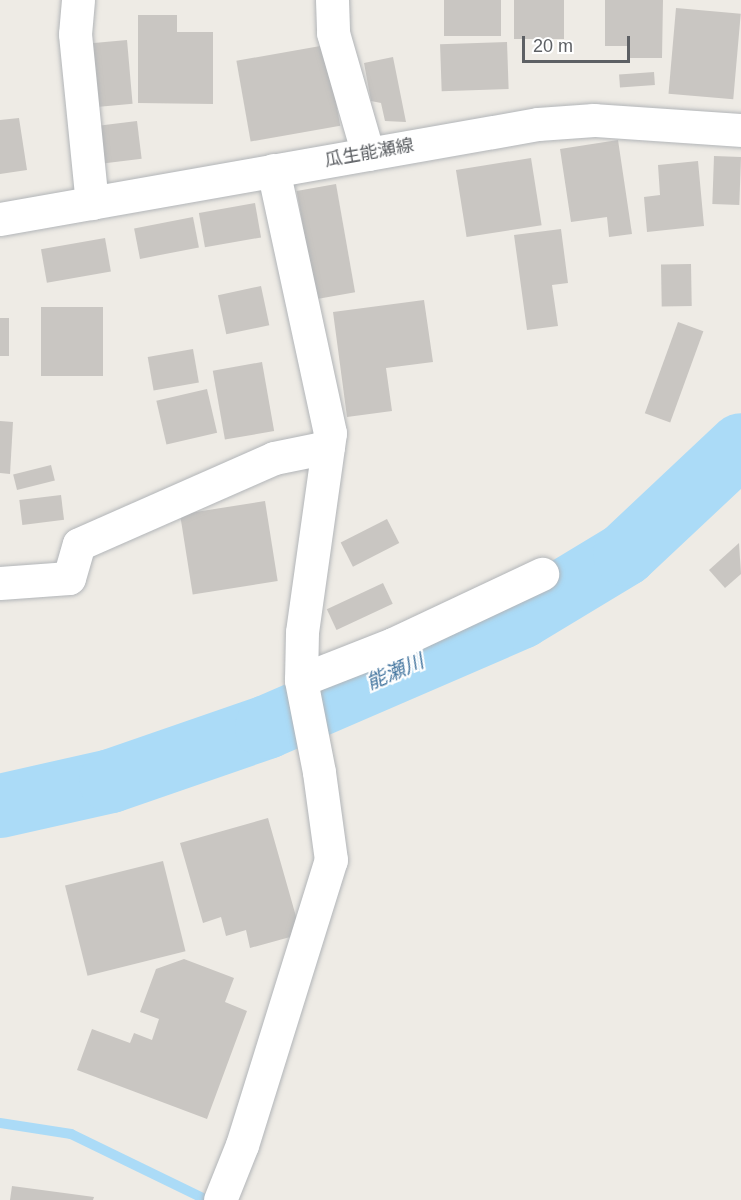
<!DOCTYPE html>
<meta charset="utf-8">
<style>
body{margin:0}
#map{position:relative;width:741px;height:1200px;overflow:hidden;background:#eeebe5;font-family:Arial,"Noto Sans JP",sans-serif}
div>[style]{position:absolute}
.stream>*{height:10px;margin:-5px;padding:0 5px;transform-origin:5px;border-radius:5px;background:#abdbf7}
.river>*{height:64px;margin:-32px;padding:0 32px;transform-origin:32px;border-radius:32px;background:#abdbf7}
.building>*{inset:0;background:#c9c6c2;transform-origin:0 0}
.roads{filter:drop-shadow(0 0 2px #b2b5b8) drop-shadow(0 0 2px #b2b5b8)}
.minor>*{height:33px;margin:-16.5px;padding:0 16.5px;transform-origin:16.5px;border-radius:16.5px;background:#fff}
.secondary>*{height:33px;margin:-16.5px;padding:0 16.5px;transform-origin:16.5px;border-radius:16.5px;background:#fff}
span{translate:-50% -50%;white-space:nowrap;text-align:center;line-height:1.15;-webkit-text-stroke:4.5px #fff;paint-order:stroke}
.street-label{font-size:18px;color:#5d6064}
.water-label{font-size:20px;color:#4677a0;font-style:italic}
.scale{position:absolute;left:522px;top:36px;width:108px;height:27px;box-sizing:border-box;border:3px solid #5d6064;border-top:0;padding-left:8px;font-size:18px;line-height:21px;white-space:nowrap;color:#5d6064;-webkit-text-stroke:4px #fff;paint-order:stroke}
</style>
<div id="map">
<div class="stream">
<div style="left:0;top:1123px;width:72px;rotate:8.8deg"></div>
<div style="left:71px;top:1134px;width:151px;rotate:25.9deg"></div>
</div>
<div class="river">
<div style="left:0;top:806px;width:114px;rotate:-12.7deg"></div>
<div style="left:111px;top:781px;width:165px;rotate:-19.1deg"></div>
<div style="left:267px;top:727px;width:277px;rotate:-23.4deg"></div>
<div style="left:521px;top:617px;width:122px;rotate:-31.2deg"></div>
<div style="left:625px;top:554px;width:159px;rotate:-43.2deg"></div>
</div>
<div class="building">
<div style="left:444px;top:0;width:57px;height:36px"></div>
<div style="left:514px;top:0;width:50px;height:39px"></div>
<div style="clip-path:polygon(605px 0,663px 0,662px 58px,627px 58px,627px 46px,605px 46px)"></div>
<div style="left:676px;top:8px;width:65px;height:86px;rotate:5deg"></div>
<div style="clip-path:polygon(138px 15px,177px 15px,177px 32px,213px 32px,213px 104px,138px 103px)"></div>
<div style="left:127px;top:40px;width:64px;height:36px;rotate:85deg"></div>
<div style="left:507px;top:42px;width:47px;height:67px;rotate:88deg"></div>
<div style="left:326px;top:45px;width:82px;height:91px;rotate:80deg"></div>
<div style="clip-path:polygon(393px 57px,406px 122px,385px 121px,381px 103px,371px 101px,364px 63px)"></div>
<div style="left:654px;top:72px;width:13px;height:35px;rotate:86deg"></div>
<div style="clip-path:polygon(19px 118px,27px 170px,0 174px,0 120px)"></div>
<div style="left:137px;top:121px;width:38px;height:39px;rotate:83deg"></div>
<div style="clip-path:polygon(618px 140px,632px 234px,609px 237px,607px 217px,571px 222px,560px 149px)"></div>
<div style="left:714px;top:156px;width:27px;height:48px;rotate:2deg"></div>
<div style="left:531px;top:158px;width:68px;height:76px;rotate:81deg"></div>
<div style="clip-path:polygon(698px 161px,704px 226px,647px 232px,644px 197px,660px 195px,658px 165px)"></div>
<div style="left:336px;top:184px;width:110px;height:40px;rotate:80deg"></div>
<div style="left:255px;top:203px;width:35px;height:57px;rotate:80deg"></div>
<div style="left:193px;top:217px;width:31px;height:60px;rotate:79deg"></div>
<div style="clip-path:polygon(561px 229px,568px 283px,552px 285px,558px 326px,527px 330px,514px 235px)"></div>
<div style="left:105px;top:238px;width:34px;height:65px;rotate:80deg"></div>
<div style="left:691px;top:264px;width:42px;height:30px;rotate:89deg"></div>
<div style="left:261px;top:286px;width:40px;height:44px;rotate:78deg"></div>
<div style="clip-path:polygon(424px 300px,433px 362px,386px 368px,392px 411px,347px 417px,333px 312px)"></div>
<div style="left:41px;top:307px;width:62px;height:69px"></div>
<div style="left:0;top:318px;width:9px;height:38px"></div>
<div style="left:678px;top:322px;width:27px;height:97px;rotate:20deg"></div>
<div style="left:193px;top:349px;width:34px;height:46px;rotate:80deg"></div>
<div style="left:262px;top:362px;width:70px;height:50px;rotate:80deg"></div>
<div style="left:207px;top:389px;width:45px;height:52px;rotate:77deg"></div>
<div style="clip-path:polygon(0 421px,13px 422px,10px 474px,0 473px)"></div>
<div style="left:51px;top:465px;width:16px;height:39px;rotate:76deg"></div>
<div style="left:61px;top:495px;width:25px;height:42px;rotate:83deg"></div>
<div style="left:265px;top:501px;width:81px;height:86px;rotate:81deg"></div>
<div style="left:387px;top:519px;width:27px;height:52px;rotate:63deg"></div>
<div style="clip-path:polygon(739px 543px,741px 574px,725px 588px,709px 570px)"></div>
<div style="left:383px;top:583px;width:23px;height:62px;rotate:65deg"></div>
<div style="clip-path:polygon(268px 818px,301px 934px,250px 948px,246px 930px,226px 936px,221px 917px,203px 923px,180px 843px)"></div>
<div style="left:163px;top:861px;width:93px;height:101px;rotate:76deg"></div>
<div style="clip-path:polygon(184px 959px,234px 978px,225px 1002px,247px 1011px,207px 1119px,77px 1070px,92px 1029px,130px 1043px,134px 1033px,152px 1040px,159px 1019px,140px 1012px,156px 969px)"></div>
<div style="clip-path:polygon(12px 1186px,94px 1197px,93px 1200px,10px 1200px)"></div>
</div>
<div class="roads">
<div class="minor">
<div style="left:78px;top:0;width:34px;rotate:95deg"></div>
<div style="left:75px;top:34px;width:170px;rotate:84.3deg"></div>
<div style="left:332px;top:0;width:33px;rotate:88deg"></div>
<div style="left:333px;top:33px;width:126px;rotate:73.9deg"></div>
<div style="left:0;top:583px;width:69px;rotate:-4.1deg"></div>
<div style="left:69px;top:578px;width:35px;rotate:-74deg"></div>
<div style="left:79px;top:544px;width:213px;rotate:-23.8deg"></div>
<div style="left:274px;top:458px;width:55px;rotate:-11.5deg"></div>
<div style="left:301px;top:680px;width:99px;rotate:-21.4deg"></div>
<div style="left:393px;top:644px;width:165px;rotate:-25.2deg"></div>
<div style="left:220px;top:1200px;width:59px;rotate:-68.2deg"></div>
<div style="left:242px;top:1145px;width:299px;rotate:-72.7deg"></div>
<div style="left:331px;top:860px;width:89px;rotate:-97.8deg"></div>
<div style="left:319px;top:772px;width:94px;rotate:-101.1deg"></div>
<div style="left:301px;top:680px;width:48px;rotate:-88.8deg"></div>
<div style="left:302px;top:632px;width:201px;rotate:-82deg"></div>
<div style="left:330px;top:433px;width:269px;rotate:-102.2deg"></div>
</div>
<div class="secondary">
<div style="left:0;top:219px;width:546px;rotate:-10.01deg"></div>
<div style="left:538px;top:124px;width:56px;rotate:-4.1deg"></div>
<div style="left:594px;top:120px;width:147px;rotate:3.9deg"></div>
</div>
</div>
<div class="street-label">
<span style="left:369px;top:153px;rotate:-10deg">瓜生能瀬線</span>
</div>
<div class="water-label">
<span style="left:395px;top:672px;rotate:-23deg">能瀬川</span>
</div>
<div class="scale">20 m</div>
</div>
